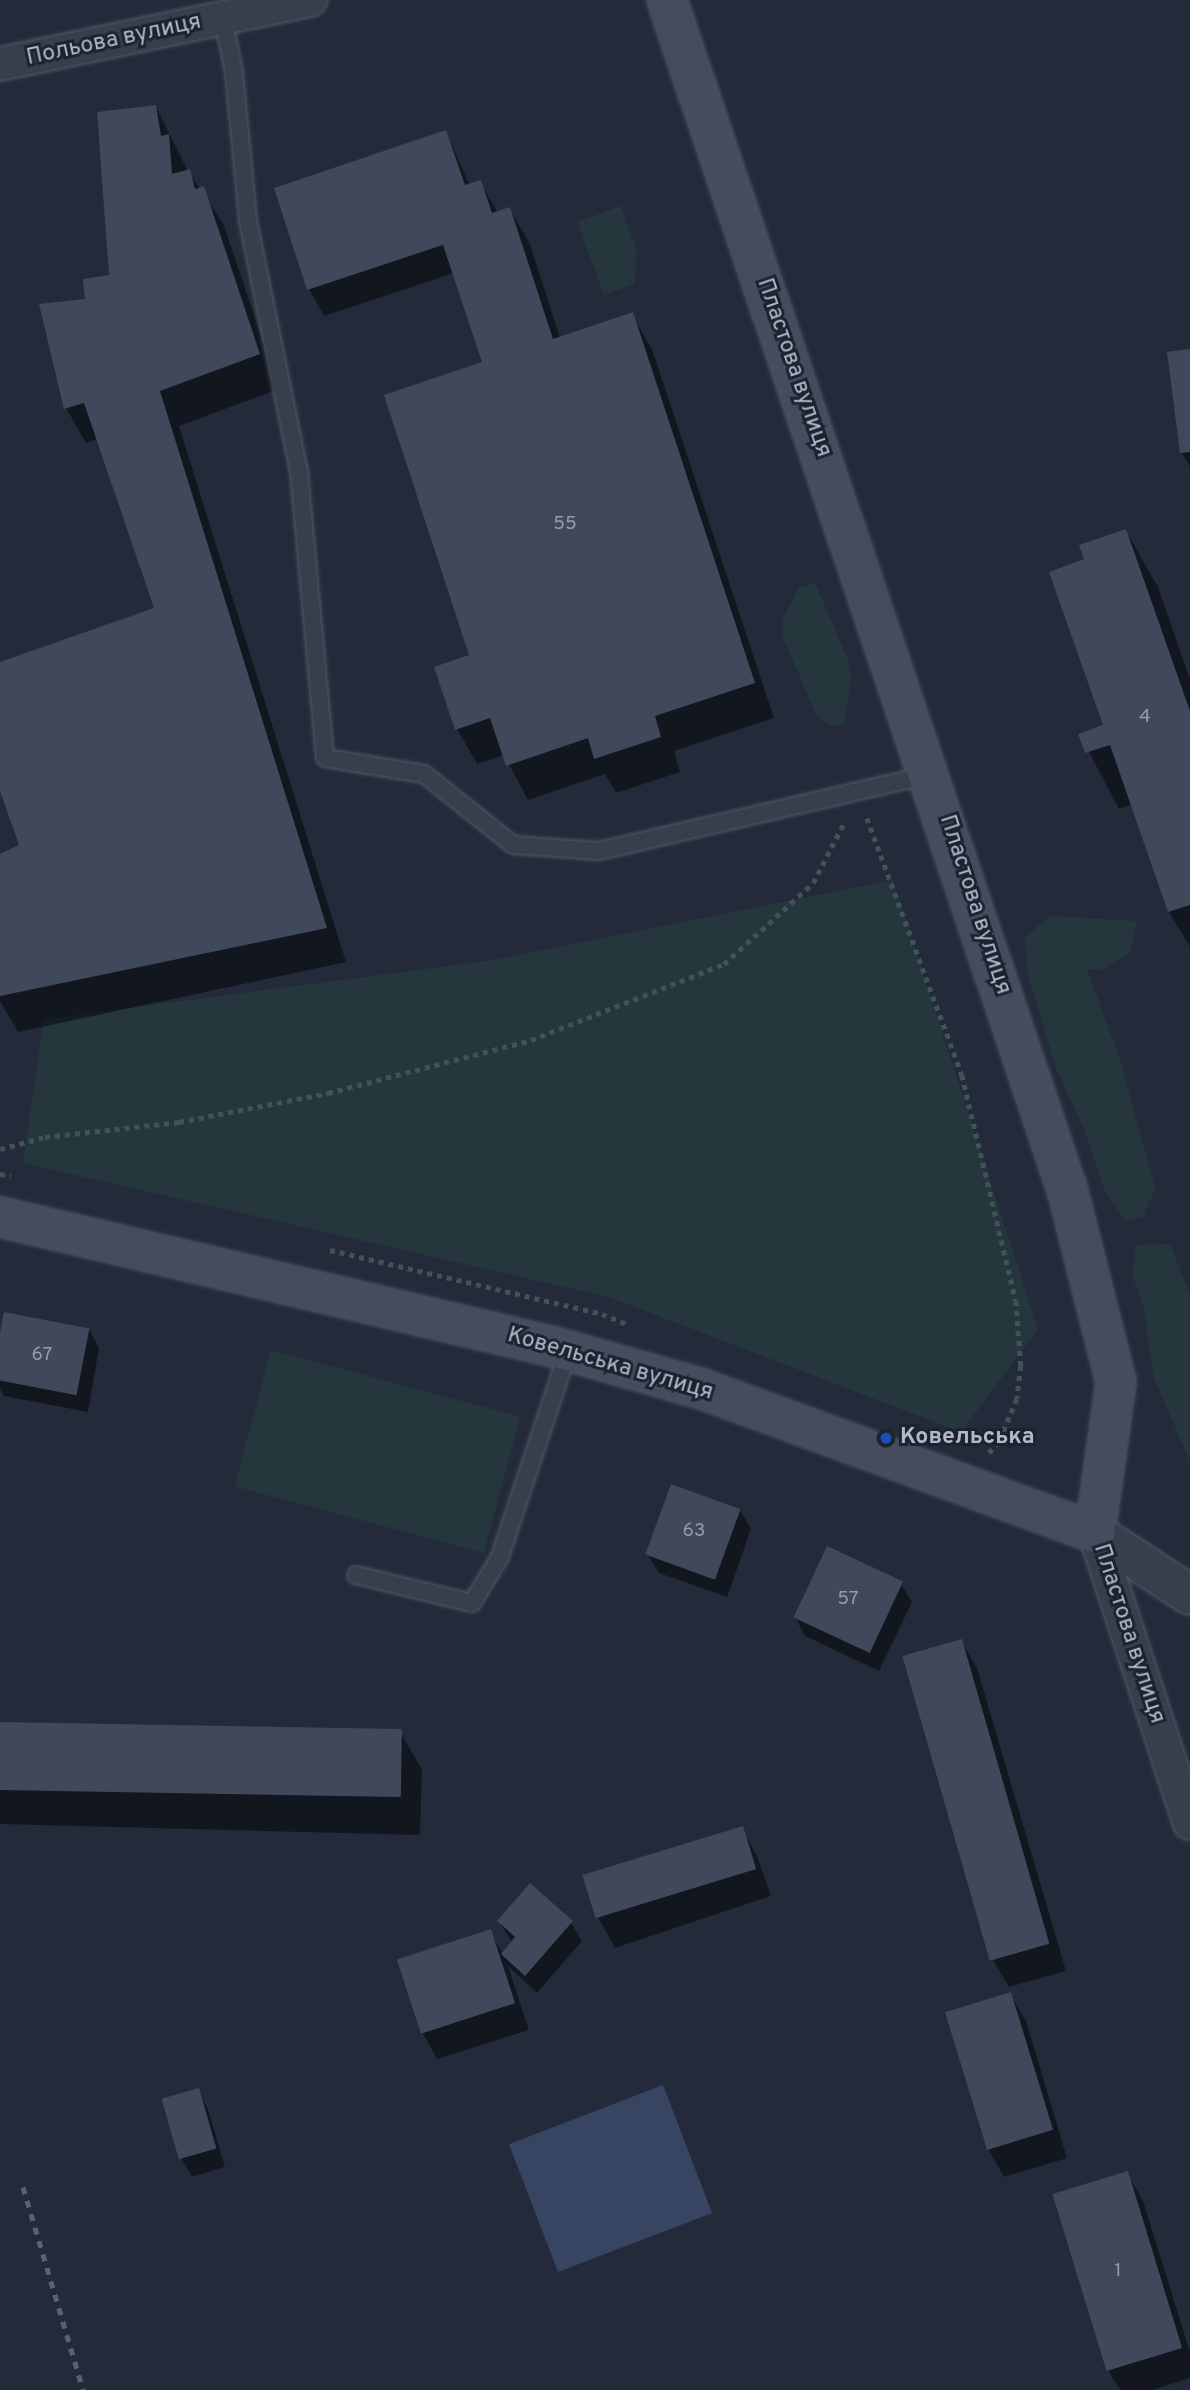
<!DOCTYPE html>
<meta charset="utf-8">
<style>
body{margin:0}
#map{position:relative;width:1190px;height:2390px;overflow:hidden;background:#232b3b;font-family:Overpass,sans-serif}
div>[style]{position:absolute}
.green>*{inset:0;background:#25373c;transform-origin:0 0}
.water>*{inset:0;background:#374562;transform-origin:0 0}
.shadow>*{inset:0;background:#0007}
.building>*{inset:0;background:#3f495b;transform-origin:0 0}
.path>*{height:4.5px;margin-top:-2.25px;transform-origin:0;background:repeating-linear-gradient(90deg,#405357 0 5px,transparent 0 10px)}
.roads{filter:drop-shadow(0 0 2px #525866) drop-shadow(0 0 2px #525866)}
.service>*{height:16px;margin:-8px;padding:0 8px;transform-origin:8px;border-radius:8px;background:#373e4c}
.minor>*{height:32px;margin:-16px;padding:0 16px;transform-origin:16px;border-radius:16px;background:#373e4c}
.tertiary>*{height:38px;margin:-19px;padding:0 19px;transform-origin:19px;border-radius:19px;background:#373e4c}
.secondary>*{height:38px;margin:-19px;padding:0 19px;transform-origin:19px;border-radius:19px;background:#454c5e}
.rail>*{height:5px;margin-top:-2.5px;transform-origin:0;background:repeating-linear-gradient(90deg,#596173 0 7px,transparent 0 14px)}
.dots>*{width:19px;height:19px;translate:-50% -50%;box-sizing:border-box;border:4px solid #1c2330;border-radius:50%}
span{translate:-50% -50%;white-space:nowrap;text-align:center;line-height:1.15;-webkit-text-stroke:6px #1c2330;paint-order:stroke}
.number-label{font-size:19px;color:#959cac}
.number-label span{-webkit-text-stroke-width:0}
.street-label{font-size:23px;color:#b2b8c7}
.poi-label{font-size:23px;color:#b2b8c7;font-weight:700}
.left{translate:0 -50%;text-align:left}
</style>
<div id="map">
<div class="green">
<div style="clip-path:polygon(621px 206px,637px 252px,634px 284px,604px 295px,577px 222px)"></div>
<div style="clip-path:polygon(815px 583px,848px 660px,851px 677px,844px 725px,828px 725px,816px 714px,782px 635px,783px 618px,799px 588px)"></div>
<div style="clip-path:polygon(893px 880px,1038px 1329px,961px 1432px,609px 1297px,23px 1163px,44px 1019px,494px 960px)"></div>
<div style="clip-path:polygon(1050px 916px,1137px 921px,1130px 953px,1102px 970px,1087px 969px,1120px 1060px,1155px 1187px,1144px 1217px,1126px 1221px,1105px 1192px,1084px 1129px,1056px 1068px,1027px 970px,1025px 937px)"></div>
<div style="clip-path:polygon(1170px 1244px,1190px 1295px,1190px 1462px,1153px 1375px,1144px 1308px,1133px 1277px,1136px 1245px)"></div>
<div style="left:271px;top:1350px;width:258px;height:141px;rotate:15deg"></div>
</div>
<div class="water">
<div style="left:663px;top:2085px;width:137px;height:165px;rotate:69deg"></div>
</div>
<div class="shadow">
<div style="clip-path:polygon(156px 107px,188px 171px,223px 223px,279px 389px,179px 426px,346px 962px,18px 1032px,0 1001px,0 856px,21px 846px,0 786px,0 664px,156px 609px,98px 439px,86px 443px,66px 408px,87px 301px,111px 277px)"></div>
<div style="clip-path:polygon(446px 132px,470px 186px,480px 182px,498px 213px,510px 210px,530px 244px,560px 338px,632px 315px,652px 349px,774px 718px,674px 751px,680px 772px,616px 793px,605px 774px,528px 800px,504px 755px,477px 764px,457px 729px,471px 656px,484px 363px,454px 273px,324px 316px,309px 289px)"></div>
<div style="clip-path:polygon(1190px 350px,1190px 467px,1182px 453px)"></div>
<div style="clip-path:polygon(1126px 531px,1158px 587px,1190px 679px,1190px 947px,1169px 912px,1132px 804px,1119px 809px,1080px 735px,1105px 726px,1086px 560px)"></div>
<div style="clip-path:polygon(5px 1314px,89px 1329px,99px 1348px,88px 1412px,4px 1396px,0 1389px,0 1343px)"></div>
<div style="clip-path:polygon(740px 1510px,751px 1529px,727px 1597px,659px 1573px,648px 1555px)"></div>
<div style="clip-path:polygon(901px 1584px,912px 1602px,879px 1671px,805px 1636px,795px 1617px)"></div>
<div style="clip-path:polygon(961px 1641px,977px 1668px,1066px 1971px,1009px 1987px,993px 1960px)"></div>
<div style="clip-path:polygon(0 1724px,401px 1734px,422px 1769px,420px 1835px,0 1824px)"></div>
<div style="clip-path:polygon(742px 1829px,757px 1856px,771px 1896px,615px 1948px,600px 1921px,586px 1880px)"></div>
<div style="clip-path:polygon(499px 1922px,571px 1923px,582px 1941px,537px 1993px,508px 1966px,529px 2030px,437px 2059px,422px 2032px,490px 1932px,503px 1954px,513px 1943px)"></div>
<div style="clip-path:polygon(1010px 1994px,1026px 2021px,1067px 2158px,1004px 2177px,988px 2149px)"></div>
<div style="clip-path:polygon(198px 2091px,208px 2109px,225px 2167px,192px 2177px,181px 2158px)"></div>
<div style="clip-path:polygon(1127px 2173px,1143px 2201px,1190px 2352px,1190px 2378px,1152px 2390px,1120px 2390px,1109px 2372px)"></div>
</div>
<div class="building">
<div style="clip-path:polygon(156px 105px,161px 136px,169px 134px,172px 174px,190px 169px,195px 189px,204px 186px,260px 354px,160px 391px,327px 928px,0 996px,0 854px,19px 845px,0 791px,0 662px,154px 608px,84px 403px,64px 409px,39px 304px,85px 299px,83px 279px,109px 275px,97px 112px)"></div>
<div style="clip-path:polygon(446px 130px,465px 185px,481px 180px,492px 213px,510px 207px,553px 339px,633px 312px,755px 683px,655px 716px,661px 737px,594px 759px,588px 738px,506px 766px,490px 718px,455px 730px,434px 667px,469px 655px,384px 395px,482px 362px,443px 245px,307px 290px,274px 188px)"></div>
<div style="clip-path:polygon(1190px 349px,1190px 452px,1180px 453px,1167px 352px)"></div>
<div style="clip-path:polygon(1126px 529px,1190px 711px,1190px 905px,1168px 912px,1110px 745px,1085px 753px,1078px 734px,1103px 725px,1049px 572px,1084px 559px,1079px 545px)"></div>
<div style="left:4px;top:1312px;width:87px;height:68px;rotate:11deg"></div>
<div style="left:671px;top:1484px;width:74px;height:75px;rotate:20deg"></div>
<div style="left:827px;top:1546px;width:84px;height:79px;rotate:25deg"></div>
<div style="left:962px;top:1639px;width:317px;height:62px;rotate:74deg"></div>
<div style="left:0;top:1722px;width:402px;height:68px;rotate:1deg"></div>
<div style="left:743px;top:1826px;width:45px;height:168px;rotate:73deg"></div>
<div style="clip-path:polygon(530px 1883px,573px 1921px,525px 1976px,501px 1954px,515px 1937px,497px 1921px)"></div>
<div style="left:491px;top:1929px;width:78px;height:99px;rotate:72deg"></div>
<div style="left:1011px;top:1992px;width:144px;height:69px;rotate:73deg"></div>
<div style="left:199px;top:2088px;width:63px;height:39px;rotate:74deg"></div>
<div style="left:1128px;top:2171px;width:185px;height:79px;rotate:73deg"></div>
</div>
<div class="path">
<div style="left:867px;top:818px;width:274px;rotate:69.7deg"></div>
<div style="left:962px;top:1075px;width:232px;rotate:76.6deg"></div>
<div style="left:1016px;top:1301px;width:65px;rotate:85.6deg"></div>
<div style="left:1021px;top:1366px;width:33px;rotate:97deg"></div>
<div style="left:1017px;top:1399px;width:47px;rotate:112.7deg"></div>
<div style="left:999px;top:1442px;width:15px;rotate:132deg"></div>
<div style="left:0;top:1149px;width:47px;rotate:-14.9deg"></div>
<div style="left:45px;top:1137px;width:135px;rotate:-6.4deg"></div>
<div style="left:179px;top:1122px;width:152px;rotate:-11deg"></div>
<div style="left:328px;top:1093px;width:210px;rotate:-14.6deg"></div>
<div style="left:531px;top:1040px;width:207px;rotate:-21.5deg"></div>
<div style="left:724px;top:964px;width:120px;rotate:-42.3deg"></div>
<div style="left:813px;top:883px;width:68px;rotate:-62.7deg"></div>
<div style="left:0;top:1174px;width:11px;rotate:10deg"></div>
<div style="left:330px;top:1250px;width:279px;rotate:13.2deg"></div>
<div style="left:602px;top:1314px;width:27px;rotate:22deg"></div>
</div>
<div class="roads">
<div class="service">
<div style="left:223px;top:18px;width:55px;rotate:78.5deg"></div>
<div style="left:234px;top:72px;width:150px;rotate:84.6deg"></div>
<div style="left:248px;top:221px;width:256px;rotate:78.5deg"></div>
<div style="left:299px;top:472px;width:287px;rotate:84.8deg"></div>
<div style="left:325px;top:758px;width:100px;rotate:9.2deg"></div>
<div style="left:424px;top:774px;width:114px;rotate:38.6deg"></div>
<div style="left:513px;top:845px;width:86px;rotate:4deg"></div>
<div style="left:599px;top:851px;width:339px;rotate:-13deg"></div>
<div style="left:356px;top:1575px;width:119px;rotate:13.6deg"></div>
<div style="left:472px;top:1603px;width:54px;rotate:-58.7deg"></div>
<div style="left:500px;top:1557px;width:217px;rotate:-71.7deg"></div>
</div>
<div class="minor">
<div style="left:0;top:64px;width:317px;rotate:-11.7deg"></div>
<div style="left:1095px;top:1533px;width:305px;rotate:71.9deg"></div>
</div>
<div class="tertiary">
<div style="left:1095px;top:1533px;width:113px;rotate:33.1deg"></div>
</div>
<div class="secondary">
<div style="left:0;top:1217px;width:569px;rotate:13.21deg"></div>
<div style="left:554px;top:1347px;width:154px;rotate:15.8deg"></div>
<div style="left:702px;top:1389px;width:419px;rotate:20.1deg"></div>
<div style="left:1095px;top:1533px;width:152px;rotate:-82.1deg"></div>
<div style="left:1116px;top:1382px;width:199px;rotate:-104.2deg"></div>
<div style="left:1067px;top:1189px;width:1254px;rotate:-108.59deg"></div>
</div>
</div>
<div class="rail">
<div style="left:23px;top:2187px;width:212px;rotate:73.5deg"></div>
</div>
<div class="dots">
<div style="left:886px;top:1438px;background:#1a4fb4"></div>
</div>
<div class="number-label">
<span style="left:565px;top:525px">55</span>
<span style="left:1145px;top:718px">4</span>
<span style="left:42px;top:1356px">67</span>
<span style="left:694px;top:1532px">63</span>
<span style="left:848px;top:1600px">57</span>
<span style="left:1118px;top:2272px">1</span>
</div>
<div class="street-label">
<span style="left:114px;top:41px;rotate:-12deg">Польова вулиця</span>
<span style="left:793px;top:368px;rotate:71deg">Пластова вулиця</span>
<span style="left:974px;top:905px;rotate:72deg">Пластова вулиця</span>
<span style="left:610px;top:1365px;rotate:16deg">Ковельська вулиця</span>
<span style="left:1128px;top:1634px;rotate:72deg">Пластова вулиця</span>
</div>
<div class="poi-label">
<span class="left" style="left:900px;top:1438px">Ковельська</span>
</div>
</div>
